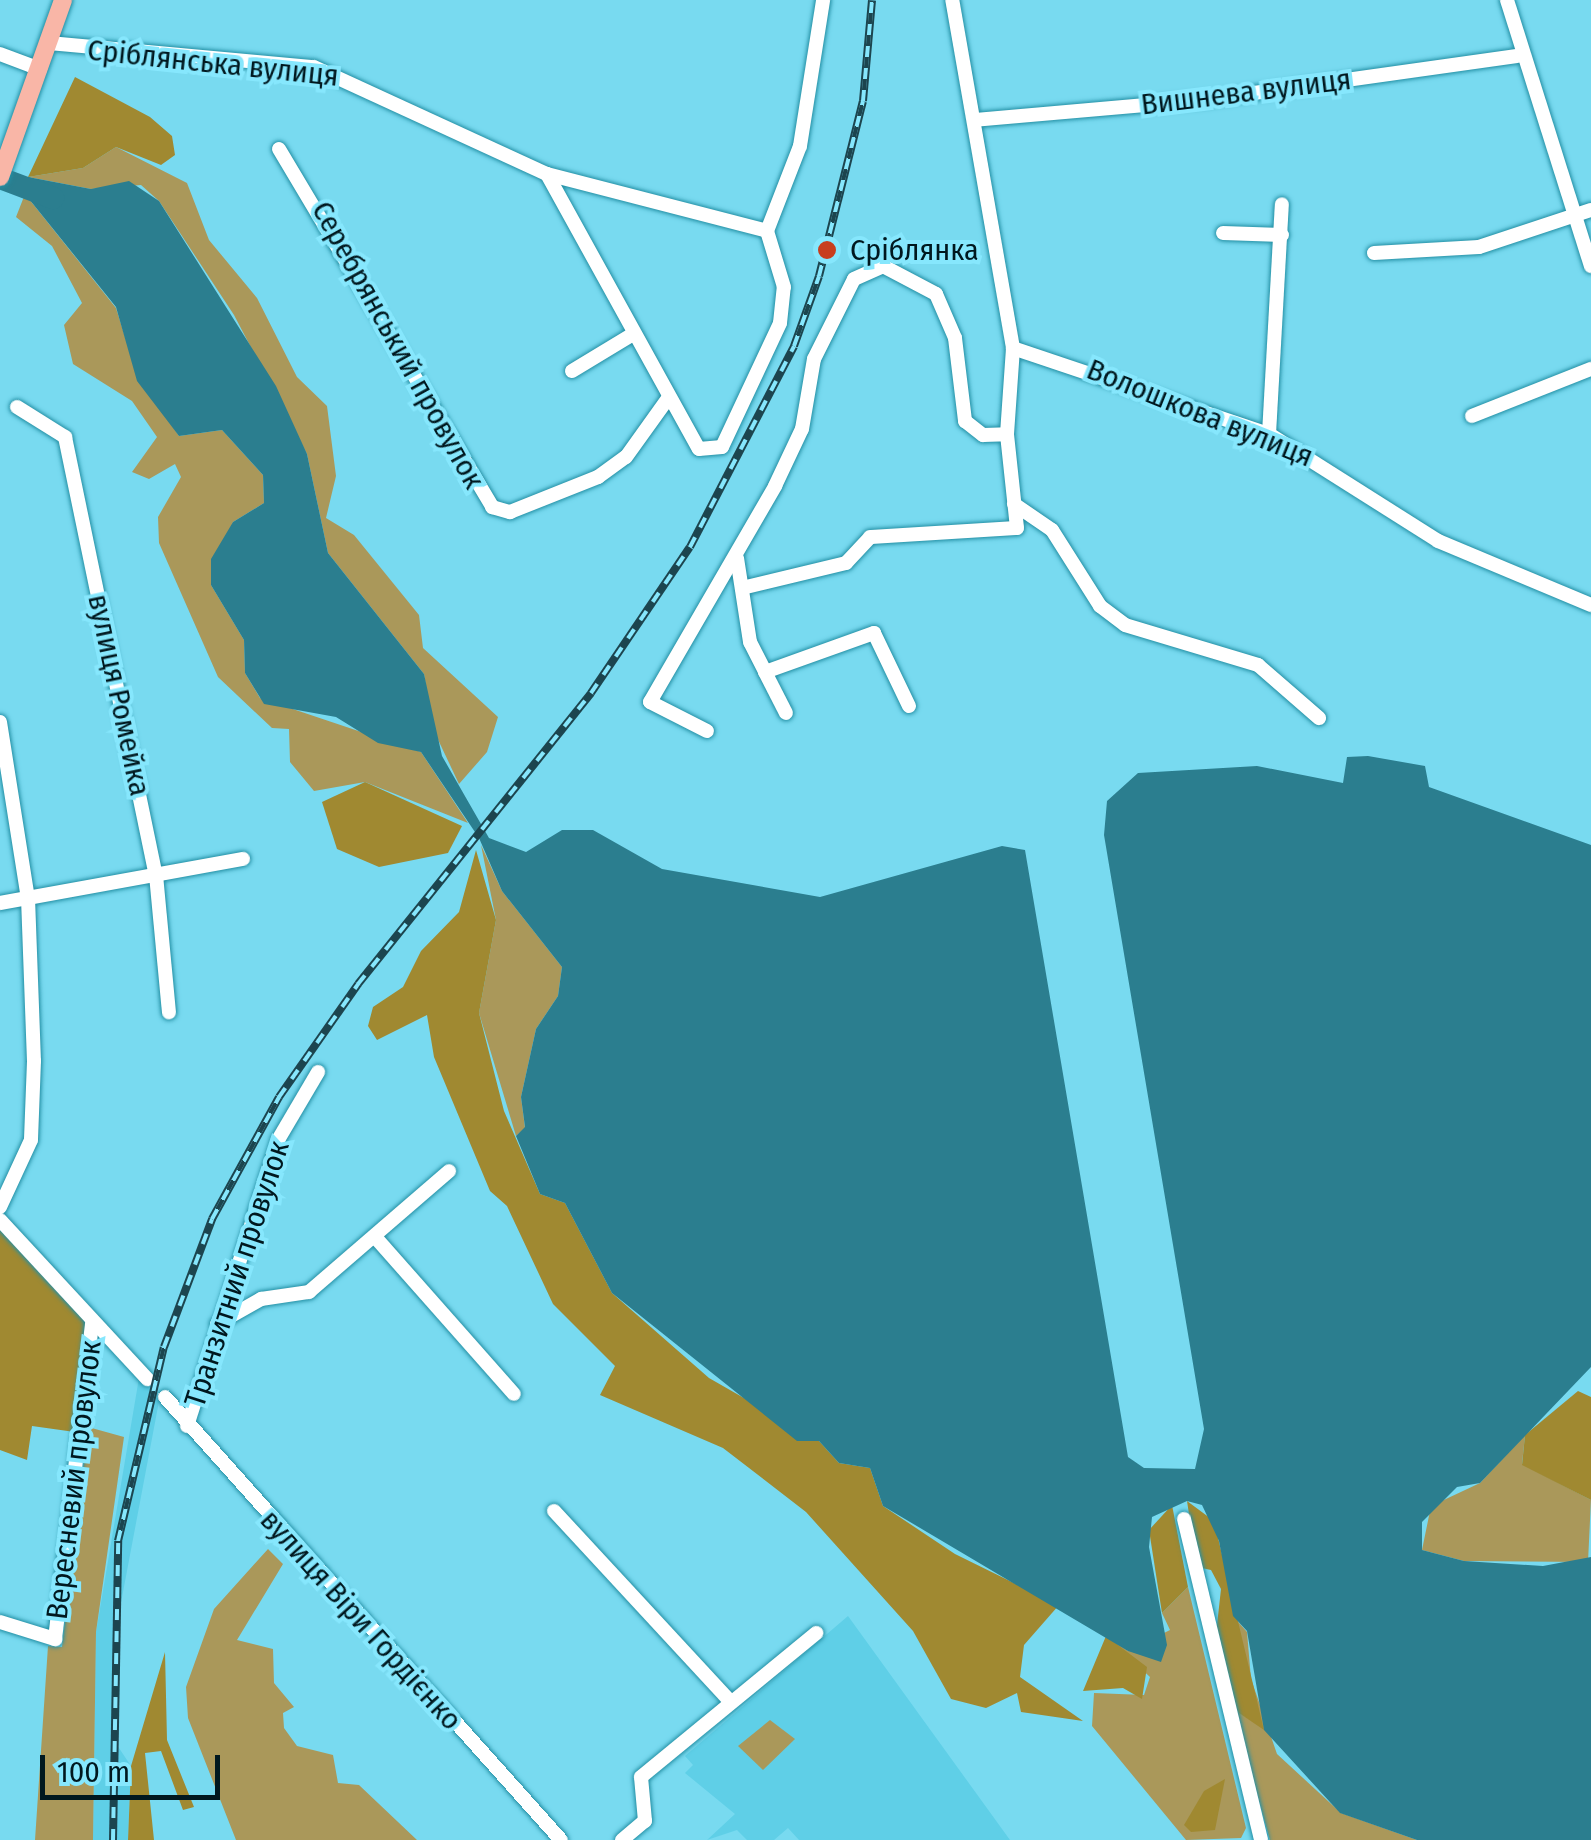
<!DOCTYPE html>
<meta charset="utf-8">
<style>
body{margin:0}
#map{position:relative;width:1591px;height:1840px;overflow:hidden;background:#78daf0;font-family:"Fira Sans Condensed",sans-serif}
div>[style]{position:absolute}
.built>*{inset:0;background:#5fcfe7}
.green>*{inset:0;background:#aa985a}
.forest>*{inset:0;background:#a08931}
.water>*{inset:0;background:#2b7e8f}
.river>*{height:22px;margin:-11px;padding:0 11px;transform-origin:11px;border-radius:11px;background:#2b7e8f}
.roads{filter:drop-shadow(0 0 2px #238fa4) drop-shadow(0 0 2px #238fa4)}
.minor>*{height:14px;margin:-7px;padding:0 7px;transform-origin:7px;border-radius:7px;background:#fff}
.major>*{height:18px;margin:-9px;padding:0 9px;transform-origin:9px;border-radius:9px;background:#f9b6a7}
.rail>*{height:8px;margin-top:-4px;transform-origin:0;background:repeating-linear-gradient(90deg,#86e7fd 0 11px,#1c454f 0 22px);box-sizing:border-box;border-block:2px solid #1c454f}
.dots>*{width:28px;height:28px;translate:-50% -50%;box-sizing:border-box;border:5px solid #86e7fd;border-radius:50%}
span{translate:-50% -50%;white-space:nowrap;text-align:center;line-height:1.15;-webkit-text-stroke:8px #86e7fd;paint-order:stroke}
.street-label{font-size:30px;color:#00181f}
.poi-label{font-size:30px;color:#00181f}
.left{translate:0 -50%;text-align:left}
.scale{position:absolute;left:40px;top:1755px;width:180px;height:45px;box-sizing:border-box;border:5px solid #00181f;border-top:0;padding-left:12px;font-size:30px;line-height:35px;white-space:nowrap;color:#00181f;-webkit-text-stroke:8px #86e7fd;paint-order:stroke}
</style>
<div id="map">
<div class="built">
<div style="clip-path:polygon(140px 1372px,160px 1396px,120px 1608px,117px 1745px,131px 1766px,128px 1840px,93px 1840px,96px 1632px)"></div>
<div style="clip-path:polygon(848px 1616px,1010px 1840px,799px 1840px,788px 1828px,774px 1840px,747px 1840px,737px 1830px,707px 1840px,735px 1814px,685px 1773px,693px 1765px,685px 1756px)"></div>
</div>
<div class="green">
<div style="clip-path:polygon(116px 147px,187px 183px,209px 240px,257px 298px,297px 377px,327px 406px,336px 476px,326px 518px,354px 535px,419px 615px,423px 648px,498px 717px,487px 752px,459px 784px,433px 729px,424px 674px,328px 553px,307px 454px,234px 315px,159px 201px,141px 185px,91px 189px,28px 177px,83px 168px)"></div>
<div style="clip-path:polygon(25px 194px,116px 308px,135px 369px,179px 436px,222px 430px,263px 475px,264px 503px,233px 522px,211px 585px,244px 640px,245px 673px,260px 698px,421px 752px,468px 823px,365px 782px,314px 791px,290px 762px,289px 729px,272px 728px,218px 677px,159px 543px,158px 517px,181px 477px,175px 464px,149px 479px,132px 472px,157px 437px,132px 401px,73px 364px,64px 325px,82px 303px,52px 246px,16px 217px)"></div>
<div style="clip-path:polygon(481px 845px,502px 891px,562px 967px,558px 996px,536px 1029px,521px 1097px,525px 1128px,516px 1136px,479px 1013px,496px 920px)"></div>
<div style="clip-path:polygon(88px 1427px,124px 1437px,96px 1632px,93px 1840px,35px 1840px,48px 1646px,62px 1647px)"></div>
<div style="clip-path:polygon(1525px 1435px,1522px 1464px,1591px 1500px,1588px 1562px,1464px 1561px,1422px 1550px,1431px 1506px,1480px 1483px)"></div>
<div style="clip-path:polygon(268px 1549px,283px 1564px,237px 1640px,273px 1649px,274px 1683px,294px 1707px,283px 1713px,284px 1728px,297px 1746px,333px 1755px,338px 1783px,359px 1785px,417px 1840px,236px 1840px,188px 1718px,186px 1687px,214px 1609px)"></div>
<div style="clip-path:polygon(1188px 1587px,1246px 1828px,1241px 1838px,1186px 1840px,1092px 1726px,1094px 1693px,1144px 1695px,1150px 1677px,1106px 1636px,1128px 1651px,1170px 1630px,1162px 1613px)"></div>
<div style="clip-path:polygon(1233px 1616px,1247px 1632px,1251px 1679px,1277px 1754px,1341px 1813px,1417px 1840px,1270px 1840px,1233px 1709px,1263px 1728px)"></div>
<div style="clip-path:polygon(770px 1720px,795px 1739px,763px 1770px,738px 1746px)"></div>
</div>
<div class="forest">
<div style="clip-path:polygon(75px 77px,150px 117px,172px 136px,175px 155px,161px 165px,116px 147px,83px 168px,28px 177px)"></div>
<div style="clip-path:polygon(365px 782px,462px 826px,448px 853px,379px 867px,337px 849px,322px 802px)"></div>
<div style="clip-path:polygon(476px 850px,496px 920px,479px 1013px,504px 1111px,540px 1194px,565px 1203px,612px 1293px,709px 1378px,819px 1441px,839px 1463px,870px 1468px,883px 1506px,955px 1554px,1059px 1605px,1024px 1645px,1020px 1677px,1083px 1721px,1021px 1712px,1017px 1693px,986px 1708px,951px 1699px,913px 1631px,806px 1512px,723px 1448px,600px 1395px,615px 1366px,553px 1304px,507px 1206px,490px 1191px,434px 1057px,427px 1015px,377px 1040px,368px 1026px,373px 1007px,403px 987px,421px 951px,459px 912px)"></div>
<div style="clip-path:polygon(0 1220px,92px 1323px,82px 1433px,32px 1426px,27px 1460px,0 1450px)"></div>
<div style="clip-path:polygon(1578px 1391px,1591px 1397px,1591px 1500px,1522px 1465px,1525px 1435px)"></div>
<div style="clip-path:polygon(1187px 1501px,1214px 1521px,1264px 1730px,1233px 1709px,1216px 1634px,1221px 1589px,1211px 1570px,1197px 1567px)"></div>
<div style="clip-path:polygon(1172px 1505px,1188px 1587px,1162px 1613px,1149px 1530px)"></div>
<div style="clip-path:polygon(1106px 1636px,1147px 1667px,1142px 1699px,1123px 1688px,1083px 1691px)"></div>
<div style="clip-path:polygon(165px 1652px,167px 1740px,194px 1807px,183px 1810px,161px 1751px,145px 1753px,154px 1840px,128px 1840px,131px 1766px)"></div>
<div style="clip-path:polygon(1225px 1779px,1215px 1830px,1191px 1832px,1184px 1825px,1204px 1791px)"></div>
</div>
<div class="water">
<div style="clip-path:polygon(28px 177px,91px 189px,129px 181px,159px 201px,276px 386px,307px 454px,328px 553px,424px 674px,442px 756px,489px 838px,526px 852px,562px 830px,593px 830px,662px 869px,820px 897px,1002px 846px,1025px 850px,1128px 1457px,1144px 1468px,1195px 1469px,1204px 1429px,1104px 835px,1107px 801px,1138px 773px,1257px 766px,1343px 783px,1347px 757px,1368px 756px,1425px 766px,1429px 787px,1591px 845px,1591px 1367px,1480px 1483px,1457px 1487px,1422px 1522px,1422px 1550px,1464px 1561px,1543px 1566px,1591px 1557px,1591px 1840px,1417px 1840px,1340px 1813px,1264px 1730px,1247px 1631px,1233px 1616px,1219px 1541px,1202px 1505px,1187px 1501px,1152px 1517px,1149px 1547px,1167px 1645px,1161px 1662px,1128px 1651px,883px 1506px,870px 1468px,839px 1463px,819px 1441px,797px 1441px,612px 1293px,565px 1203px,540px 1194px,516px 1136px,525px 1127px,521px 1097px,536px 1029px,558px 996px,562px 967px,502px 891px,479px 838px,421px 752px,378px 743px,336px 717px,264px 704px,245px 673px,244px 640px,211px 585px,211px 559px,233px 522px,264px 503px,263px 475px,222px 430px,179px 436px,137px 381px,116px 307px,25px 194px)"></div>
</div>
<div class="river">
<div style="left:0;top:178px;width:57px;rotate:20.7deg"></div>
</div>
<div class="roads">
<div class="minor">
<div style="left:1507px;top:0;width:279px;rotate:72.5deg"></div>
<div style="left:49px;top:43px;width:266px;rotate:5.2deg"></div>
<div style="left:314px;top:67px;width:256px;rotate:24.7deg"></div>
<div style="left:547px;top:174px;width:227px;rotate:14.5deg"></div>
<div style="left:0;top:54px;width:43px;rotate:20.6deg"></div>
<div style="left:974px;top:120px;width:231px;rotate:-5deg"></div>
<div style="left:1204px;top:100px;width:316px;rotate:-8deg"></div>
<div style="left:279px;top:149px;width:417px;rotate:59.2deg"></div>
<div style="left:492px;top:507px;width:19px;rotate:16deg"></div>
<div style="left:510px;top:512px;width:95px;rotate:-21.7deg"></div>
<div style="left:598px;top:477px;width:34px;rotate:-36deg"></div>
<div style="left:626px;top:457px;width:74px;rotate:-54.4deg"></div>
<div style="left:547px;top:174px;width:314px;rotate:61.1deg"></div>
<div style="left:699px;top:449px;width:23px;rotate:-5deg"></div>
<div style="left:722px;top:447px;width:137px;rotate:-64.9deg"></div>
<div style="left:780px;top:323px;width:36px;rotate:-84deg"></div>
<div style="left:784px;top:287px;width:59px;rotate:-106.9deg"></div>
<div style="left:767px;top:231px;width:91px;rotate:-68.8deg"></div>
<div style="left:800px;top:146px;width:148px;rotate:-81deg"></div>
<div style="left:1223px;top:233px;width:59px;rotate:1.9deg"></div>
<div style="left:1374px;top:253px;width:105px;rotate:-3.3deg"></div>
<div style="left:1479px;top:247px;width:118px;rotate:-18.3deg"></div>
<div style="left:1013px;top:348px;width:270px;rotate:18.6deg"></div>
<div style="left:1269px;top:434px;width:200px;rotate:32.3deg"></div>
<div style="left:1438px;top:541px;width:166px;rotate:22.7deg"></div>
<div style="left:572px;top:371px;width:71px;rotate:-31.2deg"></div>
<div style="left:17px;top:407px;width:57px;rotate:32deg"></div>
<div style="left:65px;top:437px;width:447px;rotate:78.3deg"></div>
<div style="left:156px;top:875px;width:138px;rotate:84.6deg"></div>
<div style="left:1472px;top:416px;width:128px;rotate:-21.6deg"></div>
<div style="left:1269px;top:434px;width:230px;rotate:-86.8deg"></div>
<div style="left:1014px;top:504px;width:46px;rotate:34.4deg"></div>
<div style="left:1052px;top:530px;width:90px;rotate:57.7deg"></div>
<div style="left:1100px;top:606px;width:31px;rotate:37deg"></div>
<div style="left:1125px;top:625px;width:139px;rotate:16.7deg"></div>
<div style="left:1258px;top:665px;width:81px;rotate:41deg"></div>
<div style="left:737px;top:558px;width:85px;rotate:81.2deg"></div>
<div style="left:750px;top:642px;width:34px;rotate:63deg"></div>
<div style="left:765px;top:672px;width:116px;rotate:-19.7deg"></div>
<div style="left:874px;top:633px;width:81px;rotate:64.4deg"></div>
<div style="left:742px;top:588px;width:107px;rotate:-13.5deg"></div>
<div style="left:846px;top:563px;width:35px;rotate:-47deg"></div>
<div style="left:870px;top:537px;width:147px;rotate:-3.5deg"></div>
<div style="left:1017px;top:528px;width:95px;rotate:-96.1deg"></div>
<div style="left:1007px;top:434px;width:86px;rotate:-86deg"></div>
<div style="left:1013px;top:348px;width:353px;rotate:-99.9deg"></div>
<div style="left:765px;top:672px;width:46px;rotate:62.9deg"></div>
<div style="left:0;top:722px;width:178px;rotate:81deg"></div>
<div style="left:28px;top:898px;width:163px;rotate:87.9deg"></div>
<div style="left:34px;top:1061px;width:79px;rotate:92.2deg"></div>
<div style="left:31px;top:1140px;width:74px;rotate:114.8deg"></div>
<div style="left:707px;top:731px;width:64px;rotate:-153deg"></div>
<div style="left:650px;top:702px;width:250px;rotate:-59.9deg"></div>
<div style="left:775px;top:486px;width:63px;rotate:-64.7deg"></div>
<div style="left:802px;top:429px;width:71px;rotate:-80.3deg"></div>
<div style="left:814px;top:359px;width:89px;rotate:-63.4deg"></div>
<div style="left:854px;top:279px;width:32px;rotate:-24deg"></div>
<div style="left:883px;top:266px;width:60px;rotate:27.8deg"></div>
<div style="left:936px;top:294px;width:48px;rotate:66.6deg"></div>
<div style="left:955px;top:338px;width:84px;rotate:83.1deg"></div>
<div style="left:965px;top:421px;width:23px;rotate:38deg"></div>
<div style="left:983px;top:435px;width:24px;rotate:-2deg"></div>
<div style="left:0;top:903px;width:247px;rotate:-10.3deg"></div>
<div style="left:0;top:1220px;width:217px;rotate:47.2deg"></div>
<div style="left:376px;top:1238px;width:208px;rotate:48.5deg"></div>
<div style="left:217px;top:1324px;width:51px;rotate:-29.6deg"></div>
<div style="left:261px;top:1299px;width:49px;rotate:-8.3deg"></div>
<div style="left:309px;top:1292px;width:185px;rotate:-40.8deg"></div>
<div style="left:165px;top:1397px;width:594px;rotate:48.21deg"></div>
<div style="left:187px;top:1426px;width:300px;rotate:-72.3deg"></div>
<div style="left:278px;top:1140px;width:79px;rotate:-59.5deg"></div>
<div style="left:554px;top:1511px;width:260px;rotate:47.2deg"></div>
<div style="left:1184px;top:1519px;width:330px;rotate:76.5deg"></div>
<div style="left:0;top:1622px;width:58px;rotate:17.2deg"></div>
<div style="left:55px;top:1639px;width:318px;rotate:-83.3deg"></div>
<div style="left:622px;top:1840px;width:30px;rotate:-40deg"></div>
<div style="left:645px;top:1821px;width:44px;rotate:-95.2deg"></div>
<div style="left:641px;top:1777px;width:227px;rotate:-39.4deg"></div>
</div>
<div class="major">
<div style="left:0;top:177px;width:188px;rotate:-70.4deg"></div>
</div>
</div>
<div class="rail">
<div style="left:113px;top:1840px;width:299px;rotate:-89deg"></div>
<div style="left:118px;top:1541px;width:199px;rotate:-76.7deg"></div>
<div style="left:164px;top:1347px;width:137px;rotate:-69.4deg"></div>
<div style="left:212px;top:1219px;width:139px;rotate:-61.2deg"></div>
<div style="left:279px;top:1097px;width:138px;rotate:-55deg"></div>
<div style="left:358px;top:984px;width:373px;rotate:-51.3deg"></div>
<div style="left:591px;top:693px;width:176px;rotate:-55.9deg"></div>
<div style="left:690px;top:547px;width:226px;rotate:-62.6deg"></div>
<div style="left:794px;top:346px;width:74px;rotate:-70.3deg"></div>
<div style="left:819px;top:276px;width:180px;rotate:-75.9deg"></div>
<div style="left:863px;top:101px;width:101px;rotate:-84.9deg"></div>
</div>
<div class="dots">
<div style="left:827px;top:250px;background:#c83e1e"></div>
</div>
<div class="street-label">
<span style="left:213px;top:63px;rotate:6deg">Сріблянська вулиця</span>
<span style="left:1246px;top:92px;rotate:-7deg">Вишнева вулиця</span>
<span style="left:398px;top:345px;rotate:61deg">Серебрянський провулок</span>
<span style="left:1200px;top:413px;rotate:22deg">Волошкова вулиця</span>
<span style="left:119px;top:695px;rotate:78deg">вулиця Ромейка</span>
<span style="left:237px;top:1274px;rotate:-72deg">Транзитний провулок</span>
<span style="left:74px;top:1480px;rotate:-83deg">Вересневий провулок</span>
<span style="left:361px;top:1620px;rotate:48deg">вулиця Віри Гордієнко</span>
</div>
<div class="poi-label">
<span class="left" style="left:850px;top:250px">Сріблянка</span>
</div>
<div class="scale">100 m</div>
</div>
